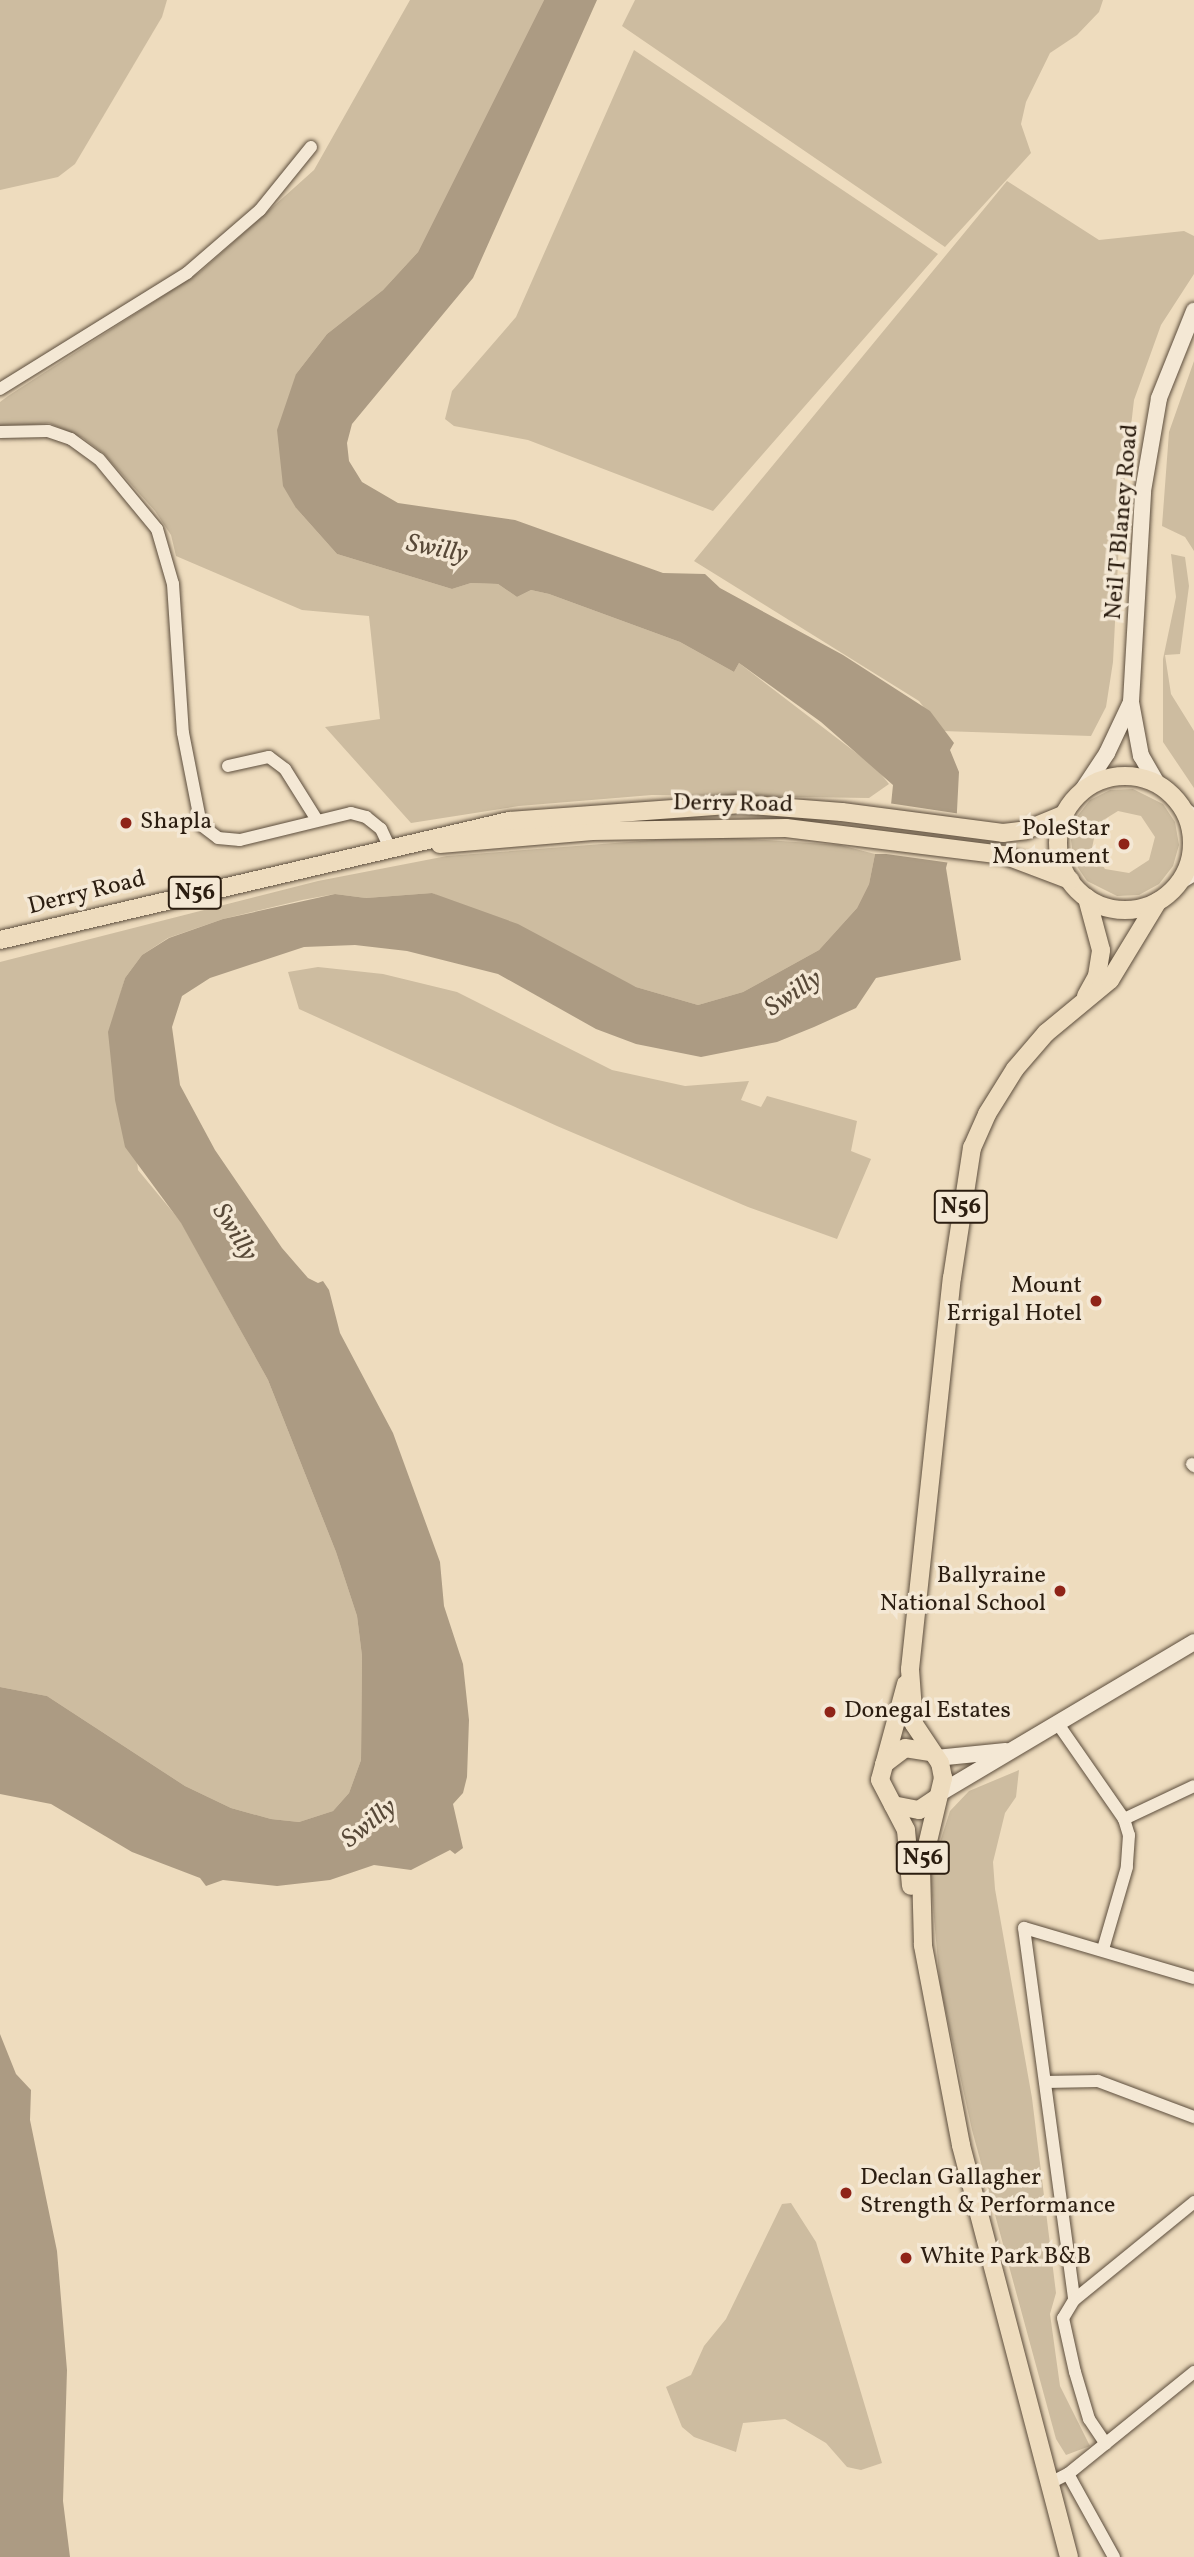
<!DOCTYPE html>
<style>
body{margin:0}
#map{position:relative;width:1194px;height:2557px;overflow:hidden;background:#eedcbe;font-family:Vollkorn,serif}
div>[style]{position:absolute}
.green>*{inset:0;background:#cdbca0}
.water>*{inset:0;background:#ac9b83}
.pier>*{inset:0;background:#eedcbe}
.roads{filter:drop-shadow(0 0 2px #5c4d3c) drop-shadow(0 0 2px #5c4d3c)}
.minor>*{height:12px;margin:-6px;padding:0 6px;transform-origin:6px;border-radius:6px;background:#f4e8d5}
.secondary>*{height:16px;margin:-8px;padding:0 8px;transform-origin:8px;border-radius:8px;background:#f4e8d5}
.primary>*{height:18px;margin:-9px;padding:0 9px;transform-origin:9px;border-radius:9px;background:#eedcbe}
.primary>.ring{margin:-9px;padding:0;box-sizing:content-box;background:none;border:18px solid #eedcbe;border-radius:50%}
.dots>*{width:19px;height:19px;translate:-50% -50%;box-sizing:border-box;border:4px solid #f4e8d5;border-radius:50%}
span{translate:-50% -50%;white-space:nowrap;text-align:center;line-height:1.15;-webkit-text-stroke:7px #f4e8d5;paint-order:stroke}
.shield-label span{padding:2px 5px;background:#f4e8d5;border:2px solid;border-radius:5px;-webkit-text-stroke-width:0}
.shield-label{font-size:23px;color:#2b1d10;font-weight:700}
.street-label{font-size:24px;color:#2b1d10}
.poi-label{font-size:24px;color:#2b1d10}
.left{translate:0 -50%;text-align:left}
.right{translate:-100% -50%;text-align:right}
.water-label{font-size:26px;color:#584938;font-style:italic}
</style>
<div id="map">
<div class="green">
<div style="clip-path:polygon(0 0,167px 0,162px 17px,75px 164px,58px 177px,0 190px)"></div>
<div style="clip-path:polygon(410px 0,544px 0,418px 252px,383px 290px,327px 334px,296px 374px,296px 508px,337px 554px,452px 589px,471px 583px,498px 584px,517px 597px,531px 590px,549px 594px,680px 642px,734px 672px,739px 663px,876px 768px,889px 784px,869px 798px,652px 795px,519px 806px,411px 823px,325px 727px,380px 719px,369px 616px,302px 610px,176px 556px,171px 535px,155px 511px,103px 453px,83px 438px,49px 423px,0 428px,0 402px,8px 396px,200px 272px,314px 170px)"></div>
<div style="clip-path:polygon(635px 0,1103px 0,1099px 12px,1077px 35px,1050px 53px,1026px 102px,1021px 124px,1031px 153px,945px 247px,622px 26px)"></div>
<div style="clip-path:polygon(634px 50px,938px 254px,713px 511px,528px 440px,454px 426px,445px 419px,452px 391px,516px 317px)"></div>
<div style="clip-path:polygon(1007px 181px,1099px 240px,1184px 231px,1194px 236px,1194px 274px,1161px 325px,1134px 400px,1120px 522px,1113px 662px,1106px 707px,1091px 736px,942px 731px,919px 701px,694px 561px)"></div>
<div style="clip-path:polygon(1194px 361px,1194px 551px,1185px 537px,1162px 526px,1169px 432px)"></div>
<div style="clip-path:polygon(1171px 554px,1185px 557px,1189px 586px,1180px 654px,1165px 655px,1171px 694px,1194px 731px,1194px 788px,1163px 742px,1163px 659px,1176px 597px)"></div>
<div style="clip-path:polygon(evenodd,1133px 789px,1163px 804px,1175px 822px,1179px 845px,1173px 866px,1159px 884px,1139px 895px,1117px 896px,1087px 881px,1074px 862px,1071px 840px,1076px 818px,1090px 800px,1110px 790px,1133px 789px,1118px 811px,1141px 816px,1155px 837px,1149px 860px,1129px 873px,1105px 869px,1092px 848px,1097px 824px,1118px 811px)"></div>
<div style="clip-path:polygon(706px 836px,840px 845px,875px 854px,869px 884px,857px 908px,819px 950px,743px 992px,698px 1005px,636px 987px,432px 893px,366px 898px,335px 894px,302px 900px,223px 919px,168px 938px,142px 955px,125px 978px,119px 999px,138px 1170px,181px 1222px,268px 1380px,336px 1552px,357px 1616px,362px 1656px,361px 1760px,349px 1793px,333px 1811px,299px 1822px,271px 1819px,231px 1808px,185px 1786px,47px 1696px,0 1687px,0 962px,318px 881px,447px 856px)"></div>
<div style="clip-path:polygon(318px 967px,383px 974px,457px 992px,612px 1070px,685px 1086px,749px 1081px,741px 1100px,761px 1107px,767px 1096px,857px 1121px,851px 1151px,871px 1159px,837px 1239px,748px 1207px,557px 1126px,299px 1009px,288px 972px)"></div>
<div style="clip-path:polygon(1019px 1770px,1016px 1797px,1005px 1813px,993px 1862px,995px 1889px,1032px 2098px,1056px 2293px,1050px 2314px,1060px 2386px,1090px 2446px,1066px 2455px,1056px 2439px,972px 2130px,940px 1985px,930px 1873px,950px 1811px,969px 1791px)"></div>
<div style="clip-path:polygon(791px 2203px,816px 2242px,882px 2463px,861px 2470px,847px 2467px,826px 2443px,785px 2419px,743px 2423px,736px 2452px,694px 2437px,682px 2427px,666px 2387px,691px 2375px,704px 2346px,726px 2319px,782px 2204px)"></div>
</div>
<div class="water">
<div style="clip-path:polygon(544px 0,597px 0,473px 278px,352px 424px,347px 443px,349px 461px,362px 482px,398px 503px,515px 520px,663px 573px,705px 574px,720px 588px,843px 655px,930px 711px,954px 743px,950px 750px,959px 772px,956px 830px,946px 868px,961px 960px,876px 978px,856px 1008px,814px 1027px,777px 1042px,701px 1057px,636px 1044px,596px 1029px,498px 974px,407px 951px,355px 945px,304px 947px,210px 978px,182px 996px,172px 1027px,180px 1085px,215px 1150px,282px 1248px,308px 1278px,318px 1283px,323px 1281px,329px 1290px,340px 1333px,393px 1433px,440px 1562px,444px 1606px,463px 1664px,469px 1720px,467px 1777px,463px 1793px,453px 1804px,463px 1848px,455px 1854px,450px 1850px,411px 1870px,374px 1865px,330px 1880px,277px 1886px,223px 1880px,206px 1886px,200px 1878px,132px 1852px,51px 1804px,0 1794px,0 1687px,47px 1696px,185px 1786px,231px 1808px,271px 1819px,299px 1822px,333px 1811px,349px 1793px,361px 1760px,362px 1656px,357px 1616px,336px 1552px,268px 1380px,181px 1223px,125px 1147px,115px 1100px,108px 1032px,125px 978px,142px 955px,169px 938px,223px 919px,335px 894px,366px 898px,432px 893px,518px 924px,636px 987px,698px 1005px,743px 992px,819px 950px,857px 908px,869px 884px,875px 854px,886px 854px,893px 785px,821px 722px,739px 663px,734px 672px,680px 642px,549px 594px,531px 590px,517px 597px,498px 584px,471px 583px,452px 589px,337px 554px,296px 508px,283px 486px,277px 430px,296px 374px,327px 334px,383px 290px,418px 252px)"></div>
<div style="clip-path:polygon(0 2034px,16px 2074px,31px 2090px,30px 2120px,57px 2251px,67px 2370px,63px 2501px,70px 2557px,0 2557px)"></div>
</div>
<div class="pier">
<div style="clip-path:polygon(888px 803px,961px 814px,951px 863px,872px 852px,883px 849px)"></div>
</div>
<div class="roads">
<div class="minor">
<div style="left:0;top:389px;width:220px;rotate:-31.8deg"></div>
<div style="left:187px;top:273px;width:96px;rotate:-40.8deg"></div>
<div style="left:260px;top:210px;width:81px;rotate:-51deg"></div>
<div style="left:0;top:432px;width:48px;rotate:-1.2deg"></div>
<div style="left:48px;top:431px;width:24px;rotate:19deg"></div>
<div style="left:71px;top:439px;width:34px;rotate:36deg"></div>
<div style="left:99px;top:459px;width:91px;rotate:50.4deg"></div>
<div style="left:157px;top:529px;width:57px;rotate:73.8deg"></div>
<div style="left:173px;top:584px;width:149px;rotate:86.2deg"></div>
<div style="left:183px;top:733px;width:94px;rotate:78.9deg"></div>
<div style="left:201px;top:825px;width:21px;rotate:37deg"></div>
<div style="left:218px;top:838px;width:22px;rotate:5deg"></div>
<div style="left:240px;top:840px;width:114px;rotate:-13.7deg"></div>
<div style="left:351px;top:813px;width:16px;rotate:15deg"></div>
<div style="left:366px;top:817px;width:19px;rotate:39deg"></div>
<div style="left:381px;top:829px;width:21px;rotate:65deg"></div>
<div style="left:228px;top:766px;width:42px;rotate:-12.4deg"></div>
<div style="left:269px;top:757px;width:20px;rotate:37deg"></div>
<div style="left:285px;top:769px;width:60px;rotate:57.9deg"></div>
<div style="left:1192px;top:1464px;width:3px;rotate:45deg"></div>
<div style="left:1058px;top:1724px;width:116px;rotate:55.2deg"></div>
<div style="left:1124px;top:1819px;width:17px;rotate:73deg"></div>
<div style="left:1129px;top:1835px;width:32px;rotate:94deg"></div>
<div style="left:1127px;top:1867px;width:85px;rotate:106.3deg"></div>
<div style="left:1124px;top:1819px;width:77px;rotate:-25.2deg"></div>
<div style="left:1194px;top:1978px;width:177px;rotate:-163.6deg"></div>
<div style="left:1024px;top:1928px;width:375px;rotate:82.3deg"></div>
<div style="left:1074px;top:2300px;width:155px;rotate:-39.2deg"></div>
<div style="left:1045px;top:2082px;width:53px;rotate:-1.1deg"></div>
<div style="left:1098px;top:2081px;width:103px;rotate:20.6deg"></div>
<div style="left:1074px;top:2300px;width:21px;rotate:121deg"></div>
<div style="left:1063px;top:2318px;width:55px;rotate:77.5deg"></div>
<div style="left:1075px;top:2372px;width:49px;rotate:73.4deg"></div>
<div style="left:1089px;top:2419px;width:30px;rotate:56deg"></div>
<div style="left:1068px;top:2474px;width:162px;rotate:-39deg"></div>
<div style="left:1050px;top:2483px;width:20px;rotate:-27deg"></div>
<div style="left:1068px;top:2474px;width:95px;rotate:61deg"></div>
</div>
<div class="secondary">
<div style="left:1158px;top:785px;width:34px;rotate:-120deg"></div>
<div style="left:1141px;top:756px;width:55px;rotate:-100.5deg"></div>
<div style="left:1131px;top:702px;width:211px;rotate:-86.7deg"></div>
<div style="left:1143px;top:491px;width:94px;rotate:-80.2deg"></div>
<div style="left:1159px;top:398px;width:94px;rotate:-68.1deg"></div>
<div style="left:1080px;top:794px;width:49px;rotate:-56.6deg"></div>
<div style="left:1107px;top:753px;width:56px;rotate:-64.8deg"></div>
<div style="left:1183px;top:809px;width:14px;rotate:39deg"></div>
<div style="left:1179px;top:882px;width:17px;rotate:-31deg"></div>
<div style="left:936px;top:1758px;width:70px;rotate:-5.7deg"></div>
<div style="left:940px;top:1793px;width:295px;rotate:-30.7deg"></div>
</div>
<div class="primary">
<div class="ring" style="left:1058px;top:776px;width:116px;height:116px"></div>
<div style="left:440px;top:844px;width:153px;rotate:-4.9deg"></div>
<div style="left:592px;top:831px;width:194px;rotate:-0.9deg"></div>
<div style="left:786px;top:828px;width:220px;rotate:7.1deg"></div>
<div style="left:1004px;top:855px;width:71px;rotate:20.7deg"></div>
<div style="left:0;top:940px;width:523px;rotate:-13.16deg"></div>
<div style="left:509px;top:821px;width:230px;rotate:-4.2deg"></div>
<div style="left:738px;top:804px;width:104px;rotate:4.4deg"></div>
<div style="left:842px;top:812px;width:162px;rotate:7.4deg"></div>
<div style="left:1003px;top:833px;width:23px;rotate:-7deg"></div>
<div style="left:1026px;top:830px;width:42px;rotate:-22.3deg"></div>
<div style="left:1086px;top:996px;width:23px;rotate:-61deg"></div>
<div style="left:1097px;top:976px;width:26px;rotate:-81deg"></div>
<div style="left:1101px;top:950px;width:54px;rotate:-105.1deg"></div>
<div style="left:906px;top:1684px;width:99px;rotate:105.2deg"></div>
<div style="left:880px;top:1780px;width:56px;rotate:62.5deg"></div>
<div style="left:906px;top:1830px;width:56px;rotate:84.9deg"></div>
<div style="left:884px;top:1764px;width:26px;rotate:-37deg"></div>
<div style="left:905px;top:1748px;width:24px;rotate:9deg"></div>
<div style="left:893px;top:1805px;width:26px;rotate:11deg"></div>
<div style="left:919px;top:1810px;width:23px;rotate:-34deg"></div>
<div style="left:1069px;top:2557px;width:426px;rotate:-104.7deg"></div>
<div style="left:961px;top:2145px;width:204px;rotate:-100.8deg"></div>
<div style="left:923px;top:1945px;width:74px;rotate:-91.5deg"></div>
<div style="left:921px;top:1871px;width:96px;rotate:-76.7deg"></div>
<div style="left:943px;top:1778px;width:15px;rotate:-101deg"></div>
<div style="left:940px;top:1763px;width:47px;rotate:-123.7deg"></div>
<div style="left:914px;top:1724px;width:55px;rotate:-94.2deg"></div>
<div style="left:910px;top:1669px;width:393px;rotate:-83.9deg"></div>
<div style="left:952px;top:1278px;width:132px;rotate:-81.3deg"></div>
<div style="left:972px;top:1148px;width:37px;rotate:-66deg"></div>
<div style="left:987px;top:1114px;width:53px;rotate:-58.1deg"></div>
<div style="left:1015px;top:1069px;width:48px;rotate:-49.3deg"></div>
<div style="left:1046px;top:1033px;width:83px;rotate:-39.6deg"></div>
<div style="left:1110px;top:980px;width:92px;rotate:-58.7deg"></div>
</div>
</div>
<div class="dots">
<div style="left:126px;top:823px;background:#8f2418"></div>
<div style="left:1124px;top:844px;background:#8f2418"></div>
<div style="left:1096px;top:1301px;background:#8f2418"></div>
<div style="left:1060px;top:1591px;background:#8f2418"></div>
<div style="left:830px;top:1712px;background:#8f2418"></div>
<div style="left:846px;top:2193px;background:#8f2418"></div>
<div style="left:906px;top:2258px;background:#8f2418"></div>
</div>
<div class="shield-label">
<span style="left:195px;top:893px">N56</span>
<span style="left:961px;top:1207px">N56</span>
<span style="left:923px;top:1858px">N56</span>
</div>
<div class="street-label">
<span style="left:1123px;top:522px;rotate:-85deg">Neil T Blaney Road</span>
<span style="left:733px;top:805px;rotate:1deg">Derry Road</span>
<span style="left:87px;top:894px;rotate:-14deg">Derry Road</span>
</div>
<div class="poi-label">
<span class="left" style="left:140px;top:823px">Shapla</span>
<span class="right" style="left:1110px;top:844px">PoleStar<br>Monument</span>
<span class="right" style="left:1082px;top:1301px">Mount<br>Errigal Hotel</span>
<span class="right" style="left:1046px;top:1591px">Ballyraine<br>National School</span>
<span class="left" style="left:844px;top:1712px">Donegal Estates</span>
<span class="left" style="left:860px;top:2193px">Declan Gallagher<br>Strength &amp; Performance</span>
<span class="left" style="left:920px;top:2258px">White Park B&amp;B</span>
</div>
<div class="water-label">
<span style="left:437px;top:550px;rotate:11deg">Swilly</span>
<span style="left:794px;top:994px;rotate:-34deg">Swilly</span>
<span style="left:234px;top:1233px;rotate:58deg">Swilly</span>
<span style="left:370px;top:1824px;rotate:-39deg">Swilly</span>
</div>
</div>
